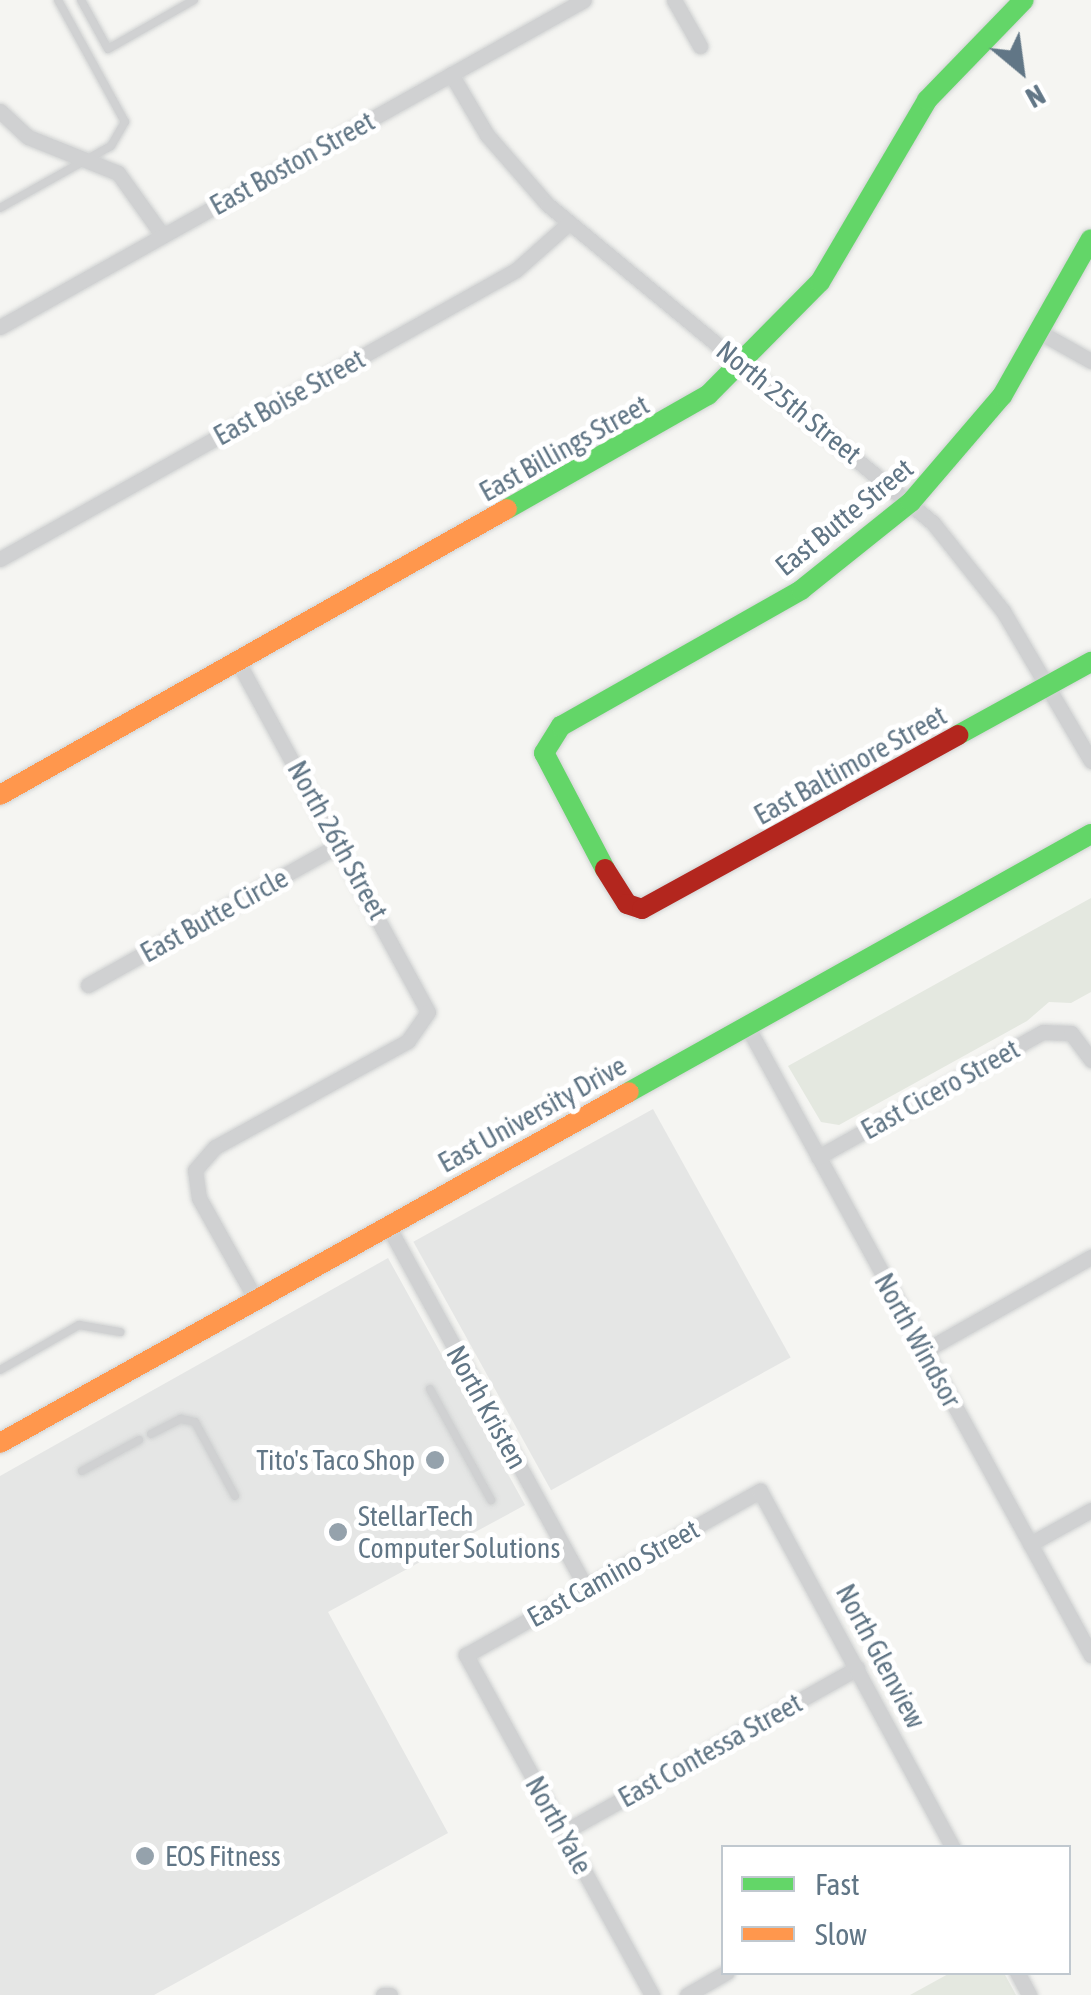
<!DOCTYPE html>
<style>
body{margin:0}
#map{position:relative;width:1091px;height:1995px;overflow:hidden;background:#f5f5f2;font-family:"Asap Condensed",sans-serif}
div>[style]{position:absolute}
.built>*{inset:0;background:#e5e6e5;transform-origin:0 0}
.green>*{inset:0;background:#e4e8e0}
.roads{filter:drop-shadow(0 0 2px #d0d2d2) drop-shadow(0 0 2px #d0d2d2)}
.lane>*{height:8px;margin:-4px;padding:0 4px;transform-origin:4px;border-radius:4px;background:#d0d1d2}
.street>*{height:15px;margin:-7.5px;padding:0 7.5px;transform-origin:7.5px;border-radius:7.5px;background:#d0d1d2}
.fast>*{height:20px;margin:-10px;padding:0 10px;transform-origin:10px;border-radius:10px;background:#63d668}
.slow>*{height:20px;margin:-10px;padding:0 10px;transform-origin:10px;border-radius:10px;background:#ff974d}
.jam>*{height:20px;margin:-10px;padding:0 10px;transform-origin:10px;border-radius:10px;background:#b3261e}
.dots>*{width:28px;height:28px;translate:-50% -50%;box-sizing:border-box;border:5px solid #fff;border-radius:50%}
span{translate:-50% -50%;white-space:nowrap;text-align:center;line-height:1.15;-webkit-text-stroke:10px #fff;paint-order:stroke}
.street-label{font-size:28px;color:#617686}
.poi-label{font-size:28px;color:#617686}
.right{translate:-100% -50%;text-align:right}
.left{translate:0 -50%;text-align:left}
.legend{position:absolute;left:721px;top:1845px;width:350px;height:130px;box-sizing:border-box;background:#fff;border:2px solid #c0c8cf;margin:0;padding:12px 18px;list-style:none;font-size:30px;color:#617686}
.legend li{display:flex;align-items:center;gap:20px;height:50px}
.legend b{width:50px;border:2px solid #c0c8cf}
.north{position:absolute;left:971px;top:20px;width:100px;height:100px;-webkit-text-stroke:8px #fff;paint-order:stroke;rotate:151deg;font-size:28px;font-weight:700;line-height:40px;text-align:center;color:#617686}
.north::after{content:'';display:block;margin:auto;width:35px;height:45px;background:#617686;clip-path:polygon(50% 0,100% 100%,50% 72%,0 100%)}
</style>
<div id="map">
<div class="built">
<div style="left:653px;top:1109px;width:284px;height:274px;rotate:61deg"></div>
<div style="clip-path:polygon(388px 1258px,525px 1505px,328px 1612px,448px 1833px,154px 1995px,0 1995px,0 1476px)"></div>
</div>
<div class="green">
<div style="clip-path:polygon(1091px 898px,1091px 992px,1071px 1003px,1049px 1002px,1027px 1021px,839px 1125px,821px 1122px,788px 1066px)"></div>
<div style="clip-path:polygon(950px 1973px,1004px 1973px,1016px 1995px,910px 1995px)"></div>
</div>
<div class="roads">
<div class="lane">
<div style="left:81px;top:0;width:56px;rotate:61.1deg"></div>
<div style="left:108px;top:49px;width:99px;rotate:-29.7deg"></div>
<div style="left:0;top:208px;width:127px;rotate:-29.2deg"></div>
<div style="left:111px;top:146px;width:28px;rotate:-60deg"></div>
<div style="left:125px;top:122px;width:139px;rotate:-118.8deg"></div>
<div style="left:0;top:1370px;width:91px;rotate:-29.7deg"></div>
<div style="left:79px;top:1325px;width:42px;rotate:9.7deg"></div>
<div style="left:430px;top:1389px;width:127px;rotate:61.2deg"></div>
<div style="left:151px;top:1434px;width:34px;rotate:-27deg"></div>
<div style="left:181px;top:1419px;width:14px;rotate:12deg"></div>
<div style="left:195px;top:1422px;width:84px;rotate:61.6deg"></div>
<div style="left:82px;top:1471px;width:65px;rotate:-28.5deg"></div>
</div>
<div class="street">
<div style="left:674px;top:0;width:53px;rotate:60.5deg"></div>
<div style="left:451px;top:74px;width:71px;rotate:59.5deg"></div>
<div style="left:487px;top:135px;width:91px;rotate:49deg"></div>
<div style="left:547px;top:204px;width:501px;rotate:39.57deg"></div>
<div style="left:933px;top:523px;width:112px;rotate:51.5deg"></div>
<div style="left:1003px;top:611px;width:174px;rotate:59.6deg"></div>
<div style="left:0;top:111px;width:38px;rotate:43deg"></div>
<div style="left:28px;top:137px;width:97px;rotate:21.8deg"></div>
<div style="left:118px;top:173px;width:77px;rotate:54.5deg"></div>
<div style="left:0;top:327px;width:669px;rotate:-29.25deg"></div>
<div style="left:1041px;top:333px;width:57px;rotate:29.2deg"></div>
<div style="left:0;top:559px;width:591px;rotate:-29.25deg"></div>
<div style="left:516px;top:270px;width:71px;rotate:-41.6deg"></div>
<div style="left:238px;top:662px;width:398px;rotate:61.5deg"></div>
<div style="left:428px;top:1012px;width:35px;rotate:125deg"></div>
<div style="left:408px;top:1041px;width:220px;rotate:151.2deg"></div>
<div style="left:215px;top:1147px;width:30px;rotate:131deg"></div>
<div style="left:195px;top:1170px;width:28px;rotate:82deg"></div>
<div style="left:199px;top:1198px;width:117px;rotate:60.8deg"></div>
<div style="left:88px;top:985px;width:289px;rotate:-29.2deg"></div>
<div style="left:747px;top:1026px;width:717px;rotate:61.33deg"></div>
<div style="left:818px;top:1157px;width:257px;rotate:-29.1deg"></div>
<div style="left:1043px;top:1032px;width:28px;rotate:2deg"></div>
<div style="left:1071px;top:1033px;width:34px;rotate:53deg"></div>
<div style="left:388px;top:1226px;width:413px;rotate:61.3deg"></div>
<div style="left:924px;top:1351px;width:192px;rotate:-29.4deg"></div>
<div style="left:1030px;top:1544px;width:70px;rotate:-29.1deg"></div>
<div style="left:564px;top:1832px;width:336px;rotate:-29.2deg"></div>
<div style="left:1017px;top:1972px;width:26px;rotate:62deg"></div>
<div style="left:383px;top:1995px;width:7px"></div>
<div style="left:652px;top:1995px;width:388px;rotate:-118.7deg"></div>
<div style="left:466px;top:1655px;width:337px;rotate:-29.2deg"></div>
<div style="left:760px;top:1491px;width:406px;rotate:61.6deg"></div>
<div style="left:687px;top:1995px;width:46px;rotate:-29.9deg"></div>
</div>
<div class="fast">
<div style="left:507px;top:509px;width:231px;rotate:-29.6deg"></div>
<div style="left:708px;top:395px;width:159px;rotate:-45.3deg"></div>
<div style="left:820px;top:282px;width:211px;rotate:-59.5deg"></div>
<div style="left:927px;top:100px;width:139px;rotate:-45.9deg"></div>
<div style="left:958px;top:735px;width:152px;rotate:-28.8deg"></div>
<div style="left:605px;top:869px;width:131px;rotate:-117.7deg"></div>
<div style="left:544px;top:753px;width:32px;rotate:-58deg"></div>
<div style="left:561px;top:726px;width:276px;rotate:-29.5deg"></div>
<div style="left:801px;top:590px;width:141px;rotate:-38.7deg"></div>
<div style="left:911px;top:502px;width:140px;rotate:-49.4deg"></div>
<div style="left:1002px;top:396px;width:180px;rotate:-60.5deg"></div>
<div style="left:629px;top:1092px;width:529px;rotate:-29.18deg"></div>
</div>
<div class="slow">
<div style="left:0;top:795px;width:582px;rotate:-29.43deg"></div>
<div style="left:0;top:1443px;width:720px;rotate:-29.16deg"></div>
</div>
<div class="jam">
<div style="left:605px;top:869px;width:41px;rotate:57.8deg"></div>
<div style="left:627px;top:904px;width:16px;rotate:18deg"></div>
<div style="left:642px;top:909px;width:361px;rotate:-28.8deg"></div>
</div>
</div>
<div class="dots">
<div style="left:435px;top:1460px;background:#95a2ac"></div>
<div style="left:338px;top:1532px;background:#95a2ac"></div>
<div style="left:145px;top:1856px;background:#95a2ac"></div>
</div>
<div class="street-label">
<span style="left:292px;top:163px;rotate:-29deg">East Boston Street</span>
<span style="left:289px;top:397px;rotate:-29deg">East Boise Street</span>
<span style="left:789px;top:402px;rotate:39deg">North 25th Street</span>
<span style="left:564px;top:448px;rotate:-29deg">East Billings Street</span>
<span style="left:844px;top:517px;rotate:-39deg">East Butte Street</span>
<span style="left:850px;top:765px;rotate:-29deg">East Baltimore Street</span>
<span style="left:338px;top:840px;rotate:61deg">North 26th Street</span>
<span style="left:214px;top:915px;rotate:-29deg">East Butte Circle</span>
<span style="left:940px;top:1089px;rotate:-29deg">East Cicero Street</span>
<span style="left:532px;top:1114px;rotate:-29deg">East University Drive</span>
<span style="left:918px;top:1340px;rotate:61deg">North Windsor</span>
<span style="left:487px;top:1407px;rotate:61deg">North Kristen</span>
<span style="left:613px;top:1573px;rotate:-29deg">East Camino Street</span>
<span style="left:881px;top:1656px;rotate:62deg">North Glenview</span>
<span style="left:710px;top:1750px;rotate:-29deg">East Contessa Street</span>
<span style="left:559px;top:1825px;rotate:61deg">North Yale</span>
</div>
<div class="poi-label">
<span class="right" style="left:415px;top:1460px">Tito's Taco Shop</span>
<span class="left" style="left:358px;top:1532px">StellarTech<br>Computer Solutions</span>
<span class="left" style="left:165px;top:1856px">EOS Fitness</span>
</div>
<ul class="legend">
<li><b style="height:12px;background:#63d668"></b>Fast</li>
<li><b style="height:12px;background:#ff974d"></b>Slow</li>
</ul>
<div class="north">N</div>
</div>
